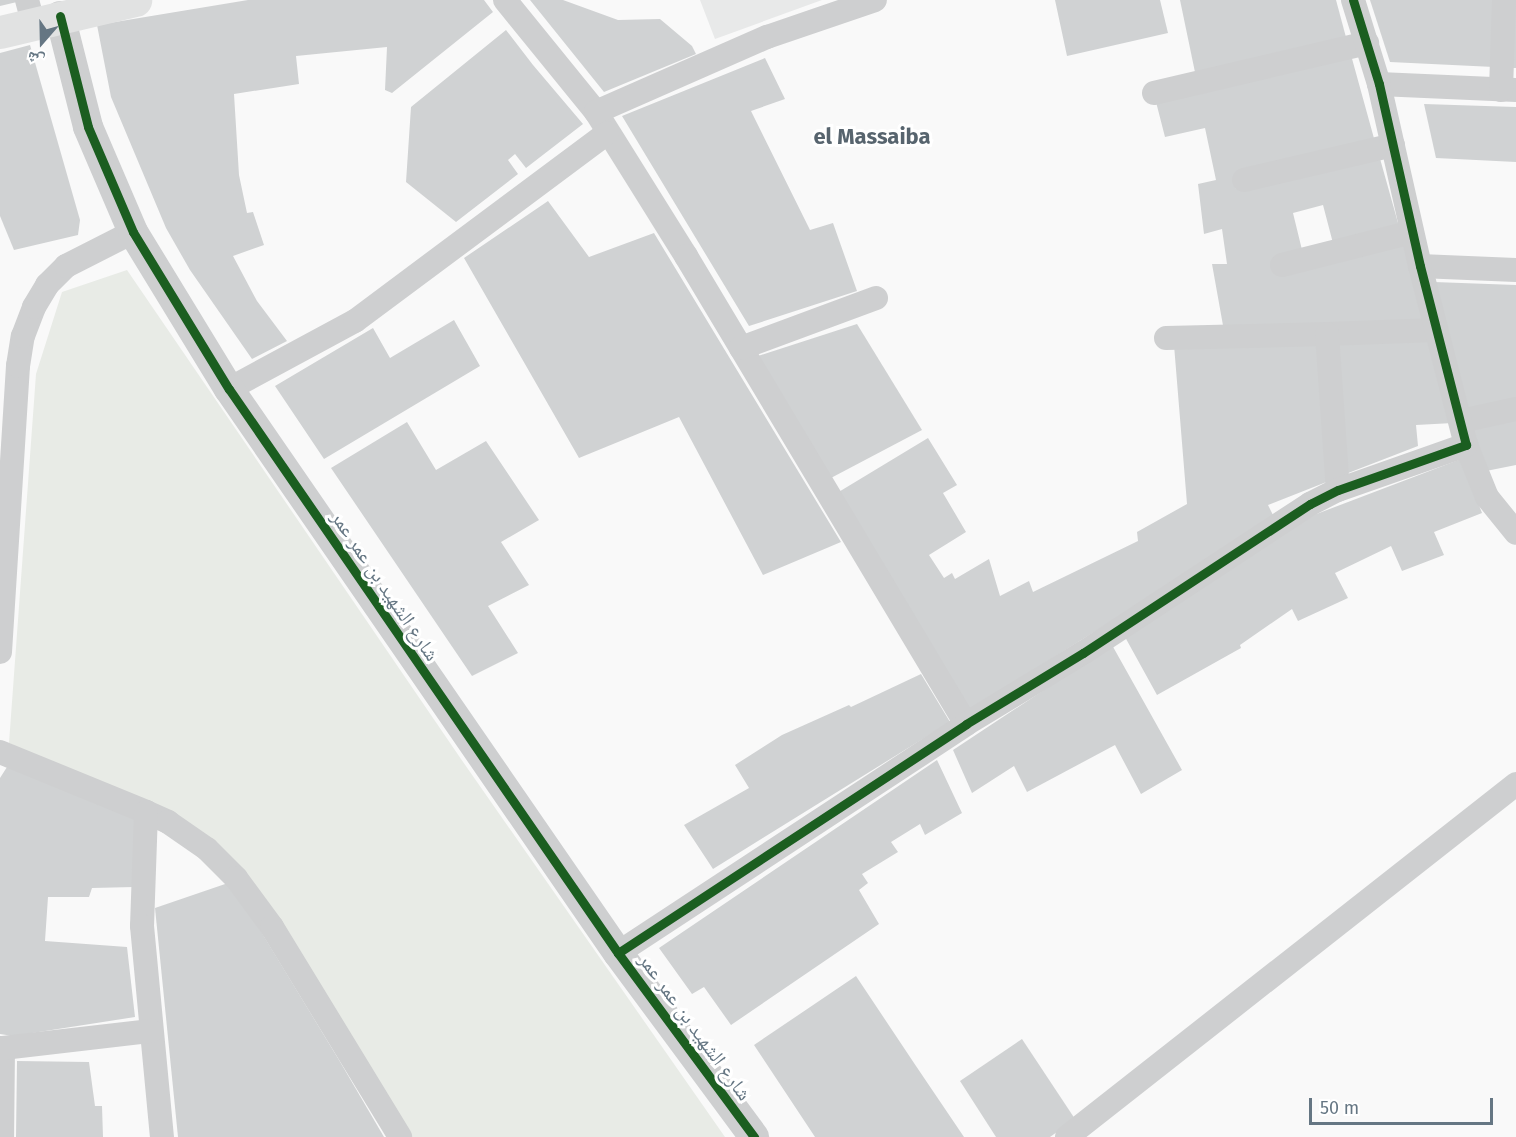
<!DOCTYPE html>
<meta charset="utf-8">
<style>
body{margin:0}
#map{position:relative;width:1516px;height:1137px;overflow:hidden;background:#f9f9f9;font-family:"Fira Sans","Noto Naskh Arabic",sans-serif}
div>[style]{position:absolute}
.built>*{inset:0;background:#e8e9e9}
.green>*{inset:0;background:#e8ebe6}
.building>*{inset:0;background:#d0d2d3}
.minor>*{height:24px;margin:-12px;padding:0 12px;transform-origin:12px;border-radius:12px;background:#cecfd0}
.tertiary>*{height:30px;margin:-15px;padding:0 15px;transform-origin:15px;border-radius:15px;background:#cecfd0}
.secondary>*{height:33px;margin:-16.5px;padding:0 16.5px;transform-origin:16.5px;border-radius:16.5px;background:#e1e2e2}
.cycleway>*{height:9px;margin:-4.5px;padding:0 4.5px;transform-origin:4.5px;border-radius:4.5px;background:#1b5e20}
span{translate:-50% -50%;white-space:nowrap;text-align:center;line-height:1.15;-webkit-text-stroke:6px #fff;paint-order:stroke}
.street-label{font-size:20px;color:#657683}
.quarter-label{font-size:22px;color:#57646e;font-weight:700}
.north{position:absolute;left:12px;top:12px;width:60px;height:60px;-webkit-text-stroke:4px #fff;paint-order:stroke;rotate:200deg;font-size:16px;font-weight:700;line-height:24px;text-align:center;color:#657683}
.north::after{content:'';display:block;margin:auto;width:21px;height:27px;background:#657683;clip-path:polygon(50% 0,100% 100%,50% 72%,0 100%)}
.scale{position:absolute;left:1309px;top:1098px;width:184px;height:27px;box-sizing:border-box;border:3px solid #657683;border-top:0;padding-left:8px;font-size:18px;line-height:21px;white-space:nowrap;color:#657683;-webkit-text-stroke:4px #fff;paint-order:stroke}
</style>
<div id="map">
<div class="built">
<div style="clip-path:polygon(700px 0,822px 0,715px 39px)"></div>
</div>
<div class="green">
<div style="clip-path:polygon(127px 270px,461px 759px,725px 1137px,411px 1137px,213px 843px,9px 743px,36px 374px,62px 292px)"></div>
</div>
<div class="building">
<div style="clip-path:polygon(0 0,17px 0,17px 2px,0 6px)"></div>
<div style="clip-path:polygon(248px 0,484px 0,493px 12px,392px 93px,385px 90px,387px 47px,296px 56px,299px 84px,234px 94px,239px 175px,247px 213px,253px 212px,264px 245px,233px 256px,257px 301px,287px 341px,252px 359px,190px 270px,166px 228px,111px 97px,97px 25px)"></div>
<div style="clip-path:polygon(530px 0,563px 0,618px 20px,660px 19px,692px 46px,696px 54px,604px 92px)"></div>
<div style="clip-path:polygon(1055px 0,1160px 0,1168px 33px,1067px 56px)"></div>
<div style="clip-path:polygon(1180px 0,1336px 0,1347px 41px,1196px 77px)"></div>
<div style="clip-path:polygon(1370px 0,1497px 0,1494px 67px,1390px 62px)"></div>
<div style="clip-path:polygon(1514px 0,1516px 0,1516px 68px,1512px 68px)"></div>
<div style="clip-path:polygon(506px 30px,533px 65px,583px 124px,526px 168px,515px 154px,508px 160px,518px 174px,456px 222px,406px 182px,411px 107px)"></div>
<div style="clip-path:polygon(30px 45px,80px 220px,78px 235px,14px 250px,0 216px,0 53px)"></div>
<div style="clip-path:polygon(1351px 55px,1375px 142px,1233px 176px,1236px 189px,1379px 155px,1400px 230px,1334px 247px,1323px 205px,1293px 213px,1303px 254px,1403px 241px,1426px 324px,1224px 331px,1212px 264px,1227px 264px,1222px 229px,1204px 234px,1198px 184px,1216px 180px,1205px 128px,1165px 137px,1156px 102px)"></div>
<div style="clip-path:polygon(765px 58px,785px 99px,751px 111px,810px 230px,833px 223px,857px 291px,749px 326px,622px 116px)"></div>
<div style="clip-path:polygon(1424px 104px,1516px 107px,1516px 162px,1436px 158px)"></div>
<div style="clip-path:polygon(548px 201px,589px 257px,654px 233px,841px 542px,763px 575px,679px 417px,579px 458px,464px 258px)"></div>
<div style="clip-path:polygon(1434px 282px,1516px 285px,1516px 402px,1469px 413px)"></div>
<div style="clip-path:polygon(454px 320px,480px 366px,324px 459px,275px 386px,373px 328px,390px 358px)"></div>
<div style="clip-path:polygon(857px 324px,922px 430px,829px 479px,755px 357px)"></div>
<div style="clip-path:polygon(1429px 338px,1453px 423px,1416px 425px,1418px 446px,1343px 475px,1334px 340px)"></div>
<div style="clip-path:polygon(1319px 341px,1329px 481px,1268px 505px,1275px 519px,969px 710px,837px 493px,928px 438px,957px 485px,943px 493px,966px 532px,929px 555px,944px 578px,952px 573px,955px 579px,989px 559px,1000px 596px,1029px 581px,1033px 592px,1138px 541px,1137px 532px,1187px 504px,1174px 345px)"></div>
<div style="clip-path:polygon(1516px 419px,1516px 465px,1481px 472px,1472px 428px)"></div>
<div style="clip-path:polygon(407px 422px,436px 470px,486px 441px,539px 520px,501px 542px,529px 585px,488px 606px,518px 653px,472px 676px,331px 468px)"></div>
<div style="clip-path:polygon(1461px 459px,1482px 513px,1434px 532px,1444px 555px,1402px 571px,1391px 546px,1335px 573px,1348px 598px,1298px 621px,1292px 609px,1240px 645px,1241px 648px,1157px 695px,1125px 637px,1306px 518px)"></div>
<div style="clip-path:polygon(1112px 645px,1182px 770px,1141px 794px,1115px 745px,1027px 792px,1014px 766px,972px 793px,953px 750px)"></div>
<div style="clip-path:polygon(921px 674px,950px 722px,713px 869px,684px 825px,749px 788px,735px 765px,782px 735px,849px 705px,851px 707px)"></div>
<div style="clip-path:polygon(937px 760px,962px 813px,925px 835px,920px 824px,891px 842px,898px 852px,862px 874px,868px 883px,859px 890px,879px 924px,731px 1025px,704px 987px,692px 994px,659px 948px)"></div>
<div style="clip-path:polygon(7px 767px,137px 819px,134px 887px,92px 888px,89px 897px,48px 897px,45px 941px,127px 947px,135px 1017px,13px 1036px,0 1034px,0 778px)"></div>
<div style="clip-path:polygon(231px 882px,339px 1060px,384px 1137px,178px 1137px,155px 908px)"></div>
<div style="clip-path:polygon(856px 976px,916px 1066px,964px 1137px,815px 1137px,754px 1045px)"></div>
<div style="clip-path:polygon(1022px 1039px,1075px 1119px,1050px 1137px,996px 1137px,960px 1081px)"></div>
<div style="clip-path:polygon(17px 1061px,89px 1062px,95px 1106px,102px 1106px,103px 1137px,16px 1137px)"></div>
</div>
<div class="minor">
<div style="left:27px;top:0;width:24px;rotate:75deg"></div>
<div style="left:505px;top:0;width:144px;rotate:50.9deg"></div>
<div style="left:596px;top:112px;width:170px;rotate:58deg"></div>
<div style="left:686px;top:256px;width:545px;rotate:59.11deg"></div>
<div style="left:1379px;top:84px;width:137px;rotate:2.5deg"></div>
<div style="left:1501px;top:90px;width:90px;rotate:-88.1deg"></div>
<div style="left:1154px;top:93px;width:219px;rotate:-13.2deg"></div>
<div style="left:596px;top:112px;width:187px;rotate:-23.7deg"></div>
<div style="left:767px;top:37px;width:114px;rotate:-18.9deg"></div>
<div style="left:1244px;top:180px;width:153px;rotate:-13.2deg"></div>
<div style="left:1282px;top:265px;width:134px;rotate:-14.2deg"></div>
<div style="left:1420px;top:266px;width:96px;rotate:2.4deg"></div>
<div style="left:1327px;top:334px;width:109px;rotate:-2.1deg"></div>
<div style="left:1166px;top:338px;width:161px;rotate:-1.4deg"></div>
<div style="left:1327px;top:334px;width:156px;rotate:86deg"></div>
<div style="left:741px;top:348px;width:144px;rotate:-20.3deg"></div>
<div style="left:229px;top:389px;width:143px;rotate:-28.4deg"></div>
<div style="left:355px;top:321px;width:314px;rotate:-36.7deg"></div>
<div style="left:1461px;top:421px;width:56px;rotate:-12.3deg"></div>
<div style="left:1466px;top:445px;width:56px;rotate:68deg"></div>
<div style="left:1487px;top:497px;width:46px;rotate:51.1deg"></div>
<div style="left:0;top:652px;width:287px;rotate:-86.4deg"></div>
<div style="left:18px;top:366px;width:30px;rotate:-81deg"></div>
<div style="left:23px;top:336px;width:31px;rotate:-69deg"></div>
<div style="left:34px;top:307px;width:26px;rotate:-59deg"></div>
<div style="left:47px;top:285px;width:27px;rotate:-45deg"></div>
<div style="left:66px;top:266px;width:75px;rotate:-26.9deg"></div>
<div style="left:0;top:752px;width:158px;rotate:22.3deg"></div>
<div style="left:146px;top:812px;width:24px;rotate:24deg"></div>
<div style="left:168px;top:822px;width:47px;rotate:34.7deg"></div>
<div style="left:207px;top:849px;width:41px;rotate:45deg"></div>
<div style="left:236px;top:878px;width:61px;rotate:53.7deg"></div>
<div style="left:272px;top:927px;width:246px;rotate:58.6deg"></div>
<div style="left:146px;top:812px;width:114px;rotate:92deg"></div>
<div style="left:142px;top:926px;width:212px;rotate:84.6deg"></div>
<div style="left:618px;top:953px;width:417px;rotate:-33.3deg"></div>
<div style="left:966px;top:724px;width:137px;rotate:-31.3deg"></div>
<div style="left:1083px;top:653px;width:272px;rotate:-33.3deg"></div>
<div style="left:1310px;top:504px;width:31px;rotate:-27deg"></div>
<div style="left:1338px;top:490px;width:136px;rotate:-19.4deg"></div>
<div style="left:1466px;top:445px;width:185px;rotate:-104.4deg"></div>
<div style="left:1420px;top:266px;width:187px;rotate:-102.7deg"></div>
<div style="left:1379px;top:84px;width:88px;rotate:-107.2deg"></div>
<div style="left:0;top:1048px;width:3px"></div>
<div style="left:3px;top:1048px;width:89px;rotate:90.6deg"></div>
<div style="left:3px;top:1048px;width:149px;rotate:-6.6deg"></div>
<div style="left:1067px;top:1137px;width:571px;rotate:-38.17deg"></div>
</div>
<div class="tertiary">
<div style="left:60px;top:16px;width:114px;rotate:75.8deg"></div>
<div style="left:88px;top:127px;width:114px;rotate:66.8deg"></div>
<div style="left:133px;top:232px;width:184px;rotate:58.6deg"></div>
<div style="left:229px;top:389px;width:685px;rotate:55.41deg"></div>
<div style="left:618px;top:953px;width:229px;rotate:53.5deg"></div>
</div>
<div class="secondary">
<div style="left:0;top:32px;width:139px;rotate:-13.3deg"></div>
</div>
<div class="cycleway">
<div style="left:60px;top:16px;width:114px;rotate:75.8deg"></div>
<div style="left:88px;top:127px;width:114px;rotate:66.8deg"></div>
<div style="left:133px;top:232px;width:184px;rotate:58.6deg"></div>
<div style="left:229px;top:389px;width:685px;rotate:55.41deg"></div>
<div style="left:618px;top:953px;width:229px;rotate:53.5deg"></div>
<div style="left:618px;top:953px;width:417px;rotate:-33.3deg"></div>
<div style="left:966px;top:724px;width:137px;rotate:-31.3deg"></div>
<div style="left:1083px;top:653px;width:272px;rotate:-33.3deg"></div>
<div style="left:1310px;top:504px;width:31px;rotate:-27deg"></div>
<div style="left:1338px;top:490px;width:136px;rotate:-19.4deg"></div>
<div style="left:1466px;top:445px;width:185px;rotate:-104.4deg"></div>
<div style="left:1420px;top:266px;width:187px;rotate:-102.7deg"></div>
<div style="left:1379px;top:84px;width:88px;rotate:-107.2deg"></div>
</div>
<div class="street-label">
<span style="left:385px;top:586px;rotate:56deg">شارع الشهيد بن عمر عمر</span>
<span style="left:695px;top:1027px;rotate:54deg">شارع الشهيد بن عمر عمر</span>
</div>
<div class="quarter-label">
<span style="left:872px;top:137px">el Massaiba</span>
</div>
<div class="north">ش</div>
<div class="scale">50 m</div>
</div>
